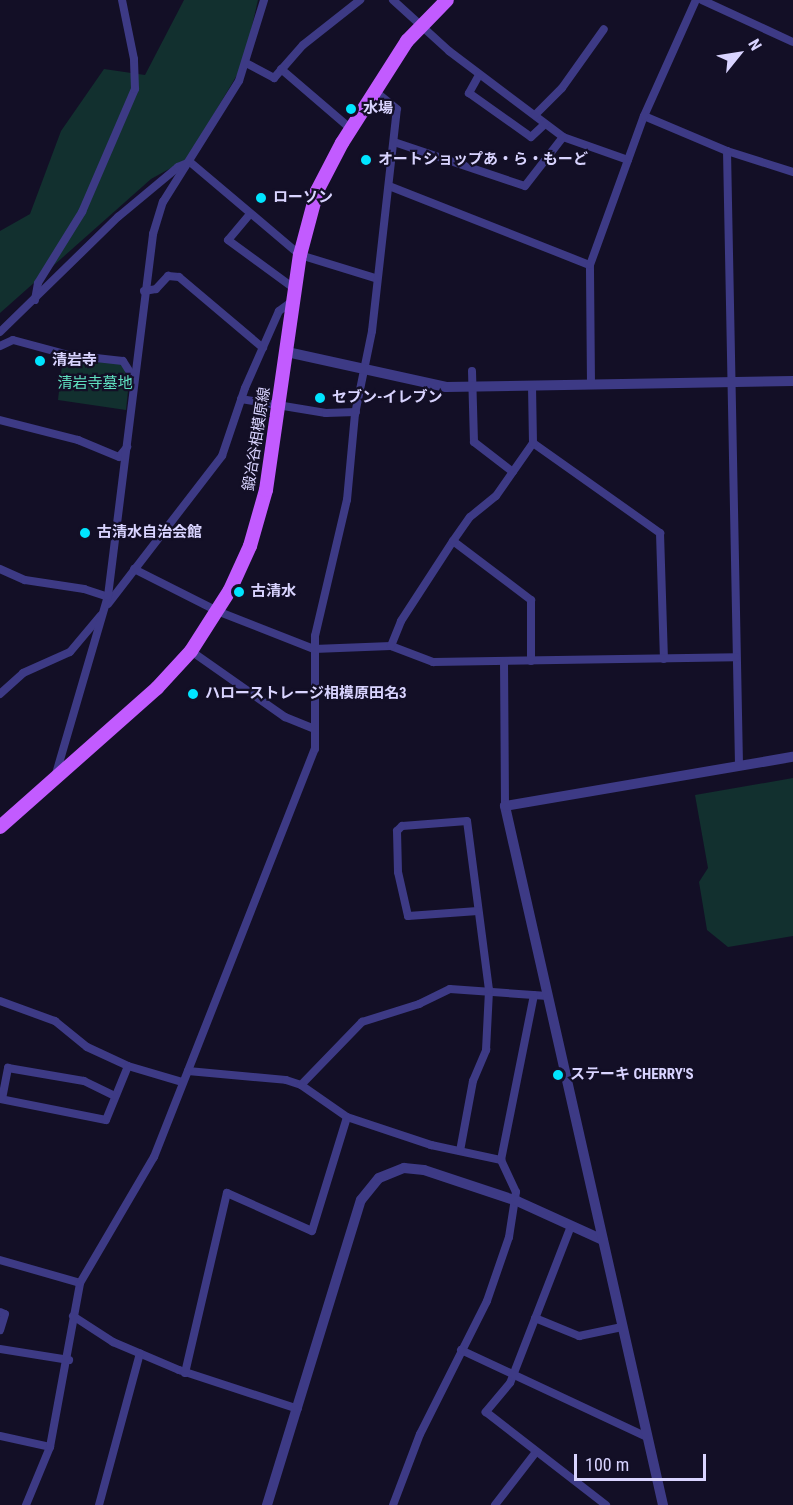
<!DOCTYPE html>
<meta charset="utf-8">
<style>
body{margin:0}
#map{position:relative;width:793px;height:1505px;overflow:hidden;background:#130f26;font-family:"Roboto Condensed","Noto Sans JP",sans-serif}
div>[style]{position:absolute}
.green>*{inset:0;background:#12302f}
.minor>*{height:8px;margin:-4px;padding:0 4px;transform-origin:4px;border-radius:4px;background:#3d3a85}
.tertiary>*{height:10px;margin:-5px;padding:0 5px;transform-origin:5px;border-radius:5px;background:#3d3a85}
.primary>*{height:14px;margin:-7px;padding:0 7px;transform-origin:7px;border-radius:7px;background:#c25bff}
.dots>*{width:16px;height:16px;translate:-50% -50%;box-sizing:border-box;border:3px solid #130f26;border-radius:50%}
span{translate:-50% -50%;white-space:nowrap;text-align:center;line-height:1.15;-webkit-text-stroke:4.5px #130f26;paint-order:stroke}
.poi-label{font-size:15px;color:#d9d4ff;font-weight:700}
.left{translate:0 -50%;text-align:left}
.park-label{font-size:15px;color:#5fe0c0}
.street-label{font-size:15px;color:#d9d4ff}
.north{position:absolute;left:709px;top:24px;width:60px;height:60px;-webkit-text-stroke:4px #130f26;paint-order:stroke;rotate:60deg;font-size:16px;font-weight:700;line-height:24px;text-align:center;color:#d9d4ff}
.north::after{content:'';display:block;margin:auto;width:21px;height:27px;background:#d9d4ff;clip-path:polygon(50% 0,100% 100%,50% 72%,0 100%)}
.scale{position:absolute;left:574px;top:1454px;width:132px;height:27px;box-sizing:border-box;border:3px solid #d9d4ff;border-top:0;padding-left:8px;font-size:18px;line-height:21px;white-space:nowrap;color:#d9d4ff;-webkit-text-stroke:4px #130f26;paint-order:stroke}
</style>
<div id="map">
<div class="green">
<div style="clip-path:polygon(184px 0,258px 0,243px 65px,187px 159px,151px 179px,0 313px,0 231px,30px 214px,61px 131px,104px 69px,145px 75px)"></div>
<div style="clip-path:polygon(63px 356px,119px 363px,126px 369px,129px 381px,126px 410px,58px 400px)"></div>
<div style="clip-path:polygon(793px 778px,793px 936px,728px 947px,707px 930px,699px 882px,708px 868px,695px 795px)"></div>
</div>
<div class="minor">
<div style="left:393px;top:0;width:76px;rotate:42.3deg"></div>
<div style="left:449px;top:51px;width:143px;rotate:37deg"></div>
<div style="left:563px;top:137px;width:69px;rotate:19.5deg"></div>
<div style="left:702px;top:0;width:100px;rotate:24.8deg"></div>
<div style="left:246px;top:63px;width:32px;rotate:28deg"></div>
<div style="left:274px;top:78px;width:44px;rotate:-48.7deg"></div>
<div style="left:303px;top:45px;width:73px;rotate:-38.3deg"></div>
<div style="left:281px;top:69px;width:92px;rotate:40.6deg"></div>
<div style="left:479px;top:75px;width:21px;rotate:119deg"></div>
<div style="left:469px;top:93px;width:76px;rotate:35.4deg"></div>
<div style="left:531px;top:137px;width:19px;rotate:-43deg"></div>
<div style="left:535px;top:115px;width:38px;rotate:-45deg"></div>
<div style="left:562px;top:88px;width:72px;rotate:-54.6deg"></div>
<div style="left:644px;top:116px;width:90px;rotate:22.9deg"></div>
<div style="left:727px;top:151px;width:69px;rotate:17.7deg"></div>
<div style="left:394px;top:142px;width:138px;rotate:18.6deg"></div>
<div style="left:525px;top:186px;width:62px;rotate:-52.2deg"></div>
<div style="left:727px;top:151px;width:615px;rotate:88.88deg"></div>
<div style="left:190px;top:162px;width:144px;rotate:40.2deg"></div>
<div style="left:300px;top:255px;width:78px;rotate:17deg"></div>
<div style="left:389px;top:186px;width:216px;rotate:21.5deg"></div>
<div style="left:250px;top:214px;width:34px;rotate:130deg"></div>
<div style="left:228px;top:240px;width:83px;rotate:36.2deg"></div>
<div style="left:144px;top:291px;width:12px;rotate:-9deg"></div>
<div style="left:156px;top:289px;width:18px;rotate:-47deg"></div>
<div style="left:168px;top:276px;width:11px;rotate:5deg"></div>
<div style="left:179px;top:277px;width:110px;rotate:40.2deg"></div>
<div style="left:35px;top:300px;width:17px;rotate:-80deg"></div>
<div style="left:38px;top:283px;width:84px;rotate:-58.2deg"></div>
<div style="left:82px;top:212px;width:134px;rotate:-66.7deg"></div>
<div style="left:135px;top:89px;width:30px;rotate:-92deg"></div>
<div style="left:134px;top:59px;width:60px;rotate:-101.5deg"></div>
<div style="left:0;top:332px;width:165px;rotate:-44.3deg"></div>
<div style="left:118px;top:217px;width:78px;rotate:-39.8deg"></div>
<div style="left:178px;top:167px;width:13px;rotate:-23deg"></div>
<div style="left:0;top:346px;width:14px;rotate:-25deg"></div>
<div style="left:13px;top:340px;width:58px;rotate:15deg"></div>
<div style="left:69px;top:355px;width:54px;rotate:6.3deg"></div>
<div style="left:123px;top:361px;width:19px;rotate:58deg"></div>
<div style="left:472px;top:371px;width:71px;rotate:88.4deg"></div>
<div style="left:474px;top:442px;width:49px;rotate:37.6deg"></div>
<div style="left:591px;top:385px;width:120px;rotate:-90.5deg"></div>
<div style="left:590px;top:265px;width:158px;rotate:-70.1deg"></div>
<div style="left:644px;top:116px;width:127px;rotate:-65.9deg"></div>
<div style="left:241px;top:399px;width:86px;rotate:9.4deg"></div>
<div style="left:326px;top:413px;width:30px;rotate:-2deg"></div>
<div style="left:0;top:420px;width:81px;rotate:14.4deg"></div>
<div style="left:78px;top:440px;width:44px;rotate:22.5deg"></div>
<div style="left:119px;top:457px;width:13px;rotate:-51deg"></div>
<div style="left:533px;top:443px;width:156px;rotate:35.3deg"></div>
<div style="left:660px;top:533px;width:126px;rotate:88.2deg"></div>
<div style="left:453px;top:541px;width:98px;rotate:37.1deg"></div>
<div style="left:531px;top:600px;width:61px;rotate:90deg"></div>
<div style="left:0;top:569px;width:27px;rotate:24deg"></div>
<div style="left:25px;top:580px;width:60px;rotate:8.7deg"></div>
<div style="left:84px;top:589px;width:29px;rotate:18deg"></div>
<div style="left:134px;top:569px;width:93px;rotate:26.8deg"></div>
<div style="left:217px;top:611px;width:104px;rotate:21.4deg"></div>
<div style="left:314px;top:649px;width:77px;rotate:-2.2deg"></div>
<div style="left:391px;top:646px;width:45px;rotate:20.9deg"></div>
<div style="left:433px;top:662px;width:303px;rotate:-0.9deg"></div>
<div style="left:108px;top:604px;width:187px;rotate:-52.4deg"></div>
<div style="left:222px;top:456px;width:72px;rotate:-71.3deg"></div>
<div style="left:245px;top:388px;width:84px;rotate:-66.2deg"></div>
<div style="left:279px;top:311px;width:19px;rotate:-36deg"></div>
<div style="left:391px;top:646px;width:27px;rotate:-68deg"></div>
<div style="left:401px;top:621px;width:95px;rotate:-57deg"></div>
<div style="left:453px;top:541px;width:29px;rotate:-55deg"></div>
<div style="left:470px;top:517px;width:33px;rotate:-39deg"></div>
<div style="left:496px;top:496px;width:65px;rotate:-55.1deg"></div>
<div style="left:533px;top:443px;width:57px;rotate:-91deg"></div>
<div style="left:191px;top:651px;width:115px;rotate:35.1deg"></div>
<div style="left:285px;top:717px;width:32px;rotate:22deg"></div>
<div style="left:504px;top:661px;width:145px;rotate:89.6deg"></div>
<div style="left:0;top:694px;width:31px;rotate:-42deg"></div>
<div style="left:23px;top:673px;width:51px;rotate:-24.1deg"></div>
<div style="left:70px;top:652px;width:48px;rotate:-50deg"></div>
<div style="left:55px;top:777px;width:189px;rotate:-73.7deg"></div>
<div style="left:108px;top:596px;width:365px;rotate:-82.9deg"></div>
<div style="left:153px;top:234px;width:34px;rotate:-73deg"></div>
<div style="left:163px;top:202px;width:143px;rotate:-57.9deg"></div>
<div style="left:239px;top:81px;width:85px;rotate:-72.8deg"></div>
<div style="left:0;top:1001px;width:59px;rotate:20deg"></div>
<div style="left:55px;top:1021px;width:41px;rotate:39.1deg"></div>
<div style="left:87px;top:1047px;width:45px;rotate:24.9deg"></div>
<div style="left:128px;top:1066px;width:56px;rotate:16.5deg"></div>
<div style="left:188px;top:1071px;width:98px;rotate:5.2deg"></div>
<div style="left:286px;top:1080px;width:16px;rotate:18deg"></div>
<div style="left:301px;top:1085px;width:88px;rotate:-45.9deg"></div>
<div style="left:362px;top:1022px;width:60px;rotate:-17.5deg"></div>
<div style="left:419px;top:1004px;width:34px;rotate:-26deg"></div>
<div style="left:450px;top:989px;width:98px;rotate:4.1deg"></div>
<div style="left:301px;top:1085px;width:56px;rotate:34.8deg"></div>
<div style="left:347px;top:1117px;width:89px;rotate:18.4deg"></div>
<div style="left:431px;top:1145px;width:72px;rotate:12.1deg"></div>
<div style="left:501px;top:1160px;width:35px;rotate:65deg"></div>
<div style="left:516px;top:1192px;width:46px;rotate:98.8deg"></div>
<div style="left:509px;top:1237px;width:68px;rotate:109deg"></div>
<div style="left:487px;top:1301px;width:149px;rotate:116.7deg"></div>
<div style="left:420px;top:1434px;width:76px;rotate:110.8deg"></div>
<div style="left:0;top:1099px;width:108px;rotate:11.2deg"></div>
<div style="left:106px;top:1120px;width:58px;rotate:-67.8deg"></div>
<div style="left:2px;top:1099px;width:32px;rotate:-79deg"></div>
<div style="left:8px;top:1068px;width:77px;rotate:9.7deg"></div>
<div style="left:84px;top:1081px;width:34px;rotate:26deg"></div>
<div style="left:460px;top:1151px;width:71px;rotate:-79.5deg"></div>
<div style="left:473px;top:1081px;width:34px;rotate:-67deg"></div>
<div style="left:486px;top:1050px;width:60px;rotate:-87.1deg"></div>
<div style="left:489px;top:990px;width:170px;rotate:-97.4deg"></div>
<div style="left:467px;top:821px;width:65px;rotate:175.6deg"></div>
<div style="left:402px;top:826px;width:7px;rotate:135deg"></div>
<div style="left:397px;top:831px;width:41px;rotate:88.6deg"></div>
<div style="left:398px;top:872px;width:45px;rotate:77.2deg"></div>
<div style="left:408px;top:916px;width:70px;rotate:-4.1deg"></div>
<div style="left:501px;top:1160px;width:168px;rotate:-78.7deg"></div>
<div style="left:571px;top:1226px;width:168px;rotate:111.2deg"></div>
<div style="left:510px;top:1383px;width:38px;rotate:130deg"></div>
<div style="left:486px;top:1412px;width:152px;rotate:37.8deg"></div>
<div style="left:0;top:1260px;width:83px;rotate:16deg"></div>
<div style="left:0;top:1312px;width:5px;rotate:22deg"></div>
<div style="left:5px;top:1314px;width:17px;rotate:107deg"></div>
<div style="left:73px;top:1316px;width:48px;rotate:33deg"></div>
<div style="left:113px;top:1342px;width:72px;rotate:23deg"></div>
<div style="left:179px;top:1370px;width:125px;rotate:18.1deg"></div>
<div style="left:535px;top:1318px;width:48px;rotate:22.2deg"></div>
<div style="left:579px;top:1336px;width:44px;rotate:-11.8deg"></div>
<div style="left:0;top:1349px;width:70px;rotate:9.1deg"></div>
<div style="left:461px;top:1350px;width:205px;rotate:25.1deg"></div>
<div style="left:185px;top:1373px;width:185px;rotate:-76.9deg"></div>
<div style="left:227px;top:1193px;width:93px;rotate:24.1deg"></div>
<div style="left:312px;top:1231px;width:119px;rotate:-72.9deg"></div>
<div style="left:0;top:1436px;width:51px;rotate:12.4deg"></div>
<div style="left:26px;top:1505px;width:63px;rotate:-67.5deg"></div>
<div style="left:50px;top:1447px;width:167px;rotate:-79.6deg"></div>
<div style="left:80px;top:1283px;width:146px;rotate:-59.6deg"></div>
<div style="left:154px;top:1157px;width:439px;rotate:-68.5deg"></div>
<div style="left:315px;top:749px;width:113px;rotate:-90deg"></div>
<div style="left:315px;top:636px;width:140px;rotate:-76.8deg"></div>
<div style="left:347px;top:500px;width:86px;rotate:-84.7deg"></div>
<div style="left:355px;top:414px;width:85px;rotate:-78.4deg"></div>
<div style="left:372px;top:331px;width:223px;rotate:-83.6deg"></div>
<div style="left:397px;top:109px;width:28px;rotate:-141deg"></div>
<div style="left:99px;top:1505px;width:157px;rotate:-74.9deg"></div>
<div style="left:495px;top:1505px;width:67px;rotate:-52.3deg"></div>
</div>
<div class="tertiary">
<div style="left:287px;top:352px;width:163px;rotate:12.4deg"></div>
<div style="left:446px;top:387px;width:347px;rotate:-1deg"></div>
<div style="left:267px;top:1505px;width:319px;rotate:-72.9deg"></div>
<div style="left:361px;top:1200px;width:28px;rotate:-51deg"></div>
<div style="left:379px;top:1178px;width:27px;rotate:-22deg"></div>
<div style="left:404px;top:1168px;width:20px;rotate:6deg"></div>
<div style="left:424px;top:1170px;width:98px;rotate:18.4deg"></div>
<div style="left:517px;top:1201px;width:94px;rotate:24.4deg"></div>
<div style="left:663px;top:1505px;width:717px;rotate:-102.74deg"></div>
<div style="left:505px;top:806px;width:292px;rotate:-9.7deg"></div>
</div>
<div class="primary">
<div style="left:0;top:827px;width:210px;rotate:-41.5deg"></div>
<div style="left:157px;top:688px;width:50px;rotate:-47.4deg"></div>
<div style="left:191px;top:651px;width:72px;rotate:-57.4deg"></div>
<div style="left:230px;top:590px;width:48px;rotate:-65.6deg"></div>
<div style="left:250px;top:546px;width:58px;rotate:-74.1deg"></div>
<div style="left:266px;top:490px;width:237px;rotate:-81.8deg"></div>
<div style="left:300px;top:255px;width:66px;rotate:-75.1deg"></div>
<div style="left:317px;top:191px;width:54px;rotate:-62.5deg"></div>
<div style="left:342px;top:143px;width:121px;rotate:-57.5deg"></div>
<div style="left:407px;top:41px;width:57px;rotate:-45.7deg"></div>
</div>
<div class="dots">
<div style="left:351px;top:109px;background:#00e5ff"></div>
<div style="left:366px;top:160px;background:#00e5ff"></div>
<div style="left:261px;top:198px;background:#00e5ff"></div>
<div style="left:40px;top:361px;background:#00e5ff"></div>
<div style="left:320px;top:398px;background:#00e5ff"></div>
<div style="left:85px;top:533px;background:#00e5ff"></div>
<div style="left:239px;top:592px;background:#00e5ff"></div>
<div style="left:193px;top:694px;background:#00e5ff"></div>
<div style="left:558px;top:1075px;background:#00e5ff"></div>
</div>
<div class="poi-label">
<span class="left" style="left:363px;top:109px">水場</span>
<span class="left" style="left:378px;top:160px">オートショップあ・ら・もーど</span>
<span class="left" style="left:273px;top:198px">ローソン</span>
<span class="left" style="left:52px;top:361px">清岩寺</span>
<span class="left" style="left:332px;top:398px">セブン-イレブン</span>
<span class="left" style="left:97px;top:533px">古清水自治会館</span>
<span class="left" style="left:251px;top:592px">古清水</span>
<span class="left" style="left:205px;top:694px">ハローストレージ相模原田名3</span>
<span class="left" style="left:570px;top:1075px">ステーキ CHERRY'S</span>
</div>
<div class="park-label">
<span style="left:95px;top:384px">清岩寺墓地</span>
</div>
<div class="street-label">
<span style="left:257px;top:439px;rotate:-81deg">鍛冶谷相模原線</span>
</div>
<div class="north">N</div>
<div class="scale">100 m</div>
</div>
